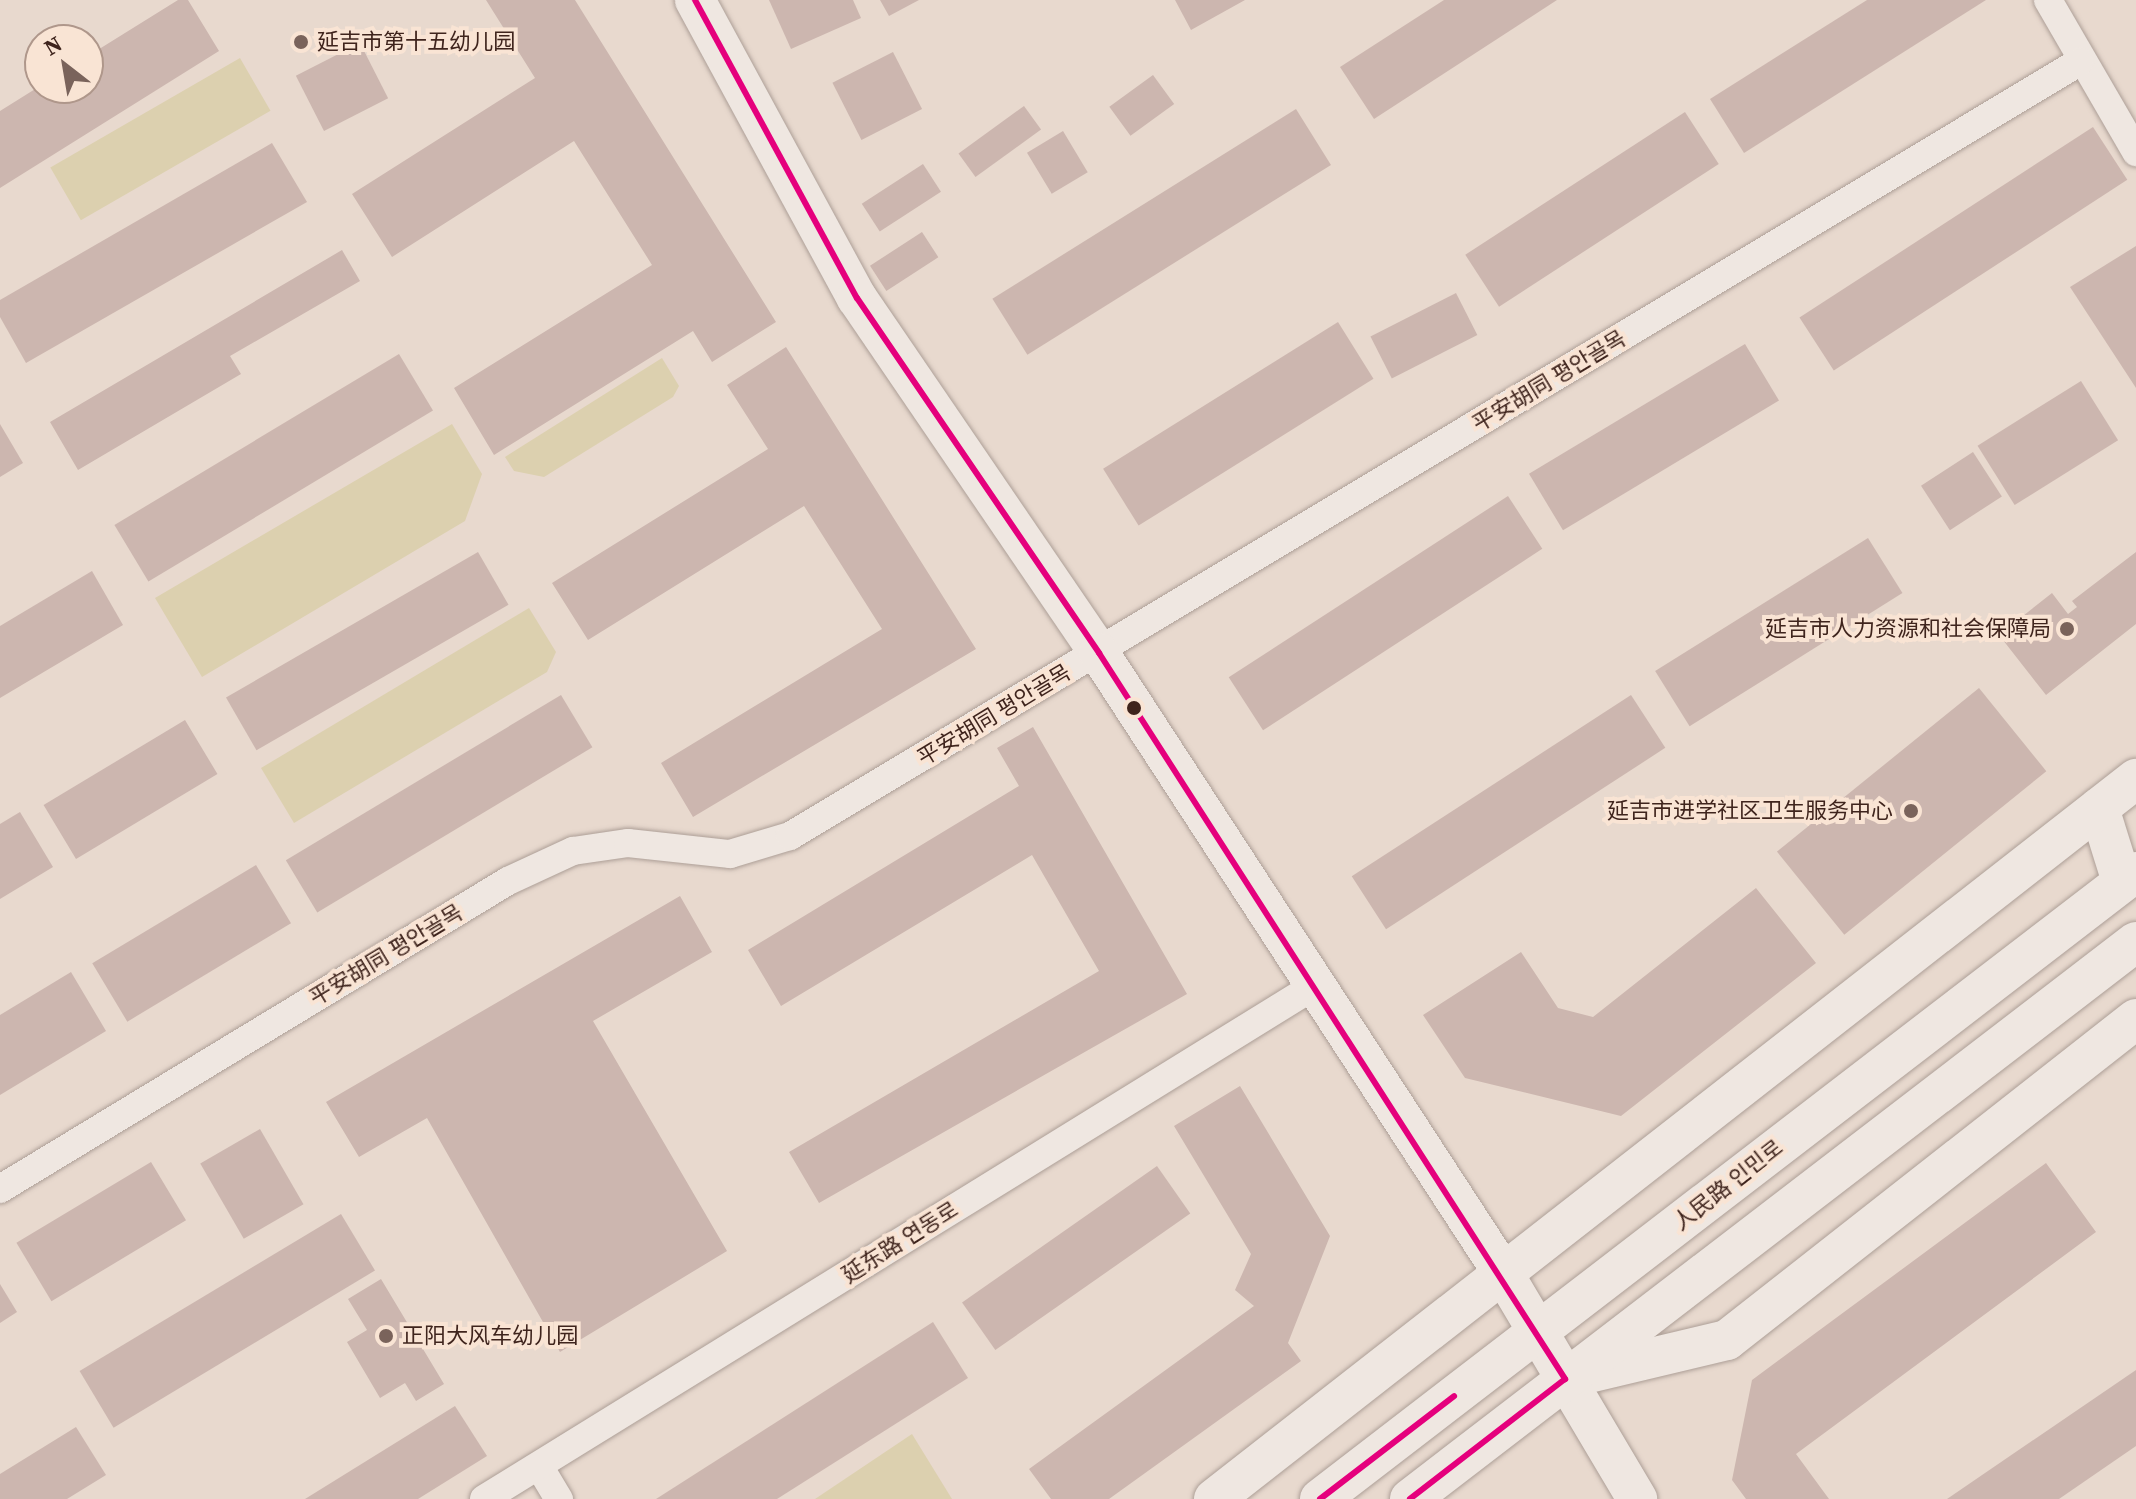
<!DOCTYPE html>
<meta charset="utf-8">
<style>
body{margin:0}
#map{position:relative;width:2136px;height:1499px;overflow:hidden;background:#e8d9ce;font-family:"Source Serif 4","Noto Sans SC","Noto Sans KR",serif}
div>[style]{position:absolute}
.green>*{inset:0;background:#dcd0af;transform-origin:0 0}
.building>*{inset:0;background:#ccb6af;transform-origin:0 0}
.roads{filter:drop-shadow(0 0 2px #ad9f97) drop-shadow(0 0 2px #ad9f97)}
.street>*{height:28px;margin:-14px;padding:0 14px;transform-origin:14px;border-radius:14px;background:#efe7e1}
.secondary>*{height:40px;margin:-20px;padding:0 20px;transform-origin:20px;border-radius:20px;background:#efe7e1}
.bus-1>*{height:6px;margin:-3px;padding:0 3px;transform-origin:3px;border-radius:3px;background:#e5007d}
.dots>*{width:22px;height:22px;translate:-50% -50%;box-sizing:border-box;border:4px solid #f9e4d4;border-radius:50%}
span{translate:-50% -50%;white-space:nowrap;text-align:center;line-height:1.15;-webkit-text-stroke:8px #f9e4d4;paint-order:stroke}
.poi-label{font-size:22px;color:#3f241d}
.left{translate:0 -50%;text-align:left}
.right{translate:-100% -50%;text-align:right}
.street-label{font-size:22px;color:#3f241d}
.north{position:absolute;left:24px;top:24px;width:80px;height:80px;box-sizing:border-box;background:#f9e4d4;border:2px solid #af978b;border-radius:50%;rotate:329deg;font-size:22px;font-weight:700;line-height:32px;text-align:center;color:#3f241d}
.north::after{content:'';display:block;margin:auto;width:28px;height:36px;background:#7a635b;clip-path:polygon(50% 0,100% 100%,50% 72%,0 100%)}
</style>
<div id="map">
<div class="green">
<div style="left:240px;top:58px;width:61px;height:219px;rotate:60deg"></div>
<div style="clip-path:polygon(662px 358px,679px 386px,673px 397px,544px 477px,514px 471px,505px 457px)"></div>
<div style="clip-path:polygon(452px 424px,482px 474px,465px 521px,202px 677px,155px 598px)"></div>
<div style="clip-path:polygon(529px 608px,556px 652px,547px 672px,294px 823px,261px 768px)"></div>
<div style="clip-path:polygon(912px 1434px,952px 1499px,815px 1499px)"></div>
</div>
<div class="building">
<div style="clip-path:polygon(178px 0,188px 0,219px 51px,0 188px,0 111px,40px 86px,88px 88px,88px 56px)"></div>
<div style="clip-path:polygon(486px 0,575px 0,776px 322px,712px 362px,693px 331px,494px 455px,454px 388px,652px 265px,574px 141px,392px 257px,352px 194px,535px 78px)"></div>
<div style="clip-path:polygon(769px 0,853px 0,861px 18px,791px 49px)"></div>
<div style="clip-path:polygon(880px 0,919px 0,889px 16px)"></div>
<div style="clip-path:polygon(1175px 0,1245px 0,1191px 30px)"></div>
<div style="clip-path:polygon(1444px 0,1557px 0,1374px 119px,1340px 67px)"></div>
<div style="clip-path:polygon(1867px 0,1986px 0,1744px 153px,1710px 99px)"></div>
<div style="left:360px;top:43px;width:62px;height:72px;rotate:63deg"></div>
<div style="left:893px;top:52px;width:64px;height:68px;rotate:63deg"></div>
<div style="left:1153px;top:75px;width:36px;height:54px;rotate:54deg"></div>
<div style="left:1024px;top:106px;width:29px;height:81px;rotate:54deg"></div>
<div style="left:1296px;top:109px;width:66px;height:358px;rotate:58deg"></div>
<div style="left:1685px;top:112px;width:62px;height:262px;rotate:57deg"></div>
<div style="left:2093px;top:127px;width:63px;height:350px;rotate:57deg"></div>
<div style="left:1063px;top:131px;width:48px;height:42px;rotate:59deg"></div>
<div style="clip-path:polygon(272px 143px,307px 202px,26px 363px,0 317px,0 300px)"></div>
<div style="left:923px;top:164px;width:33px;height:73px;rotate:57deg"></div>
<div style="left:922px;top:232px;width:30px;height:62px;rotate:57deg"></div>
<div style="clip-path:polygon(2136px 246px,2136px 388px,2070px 287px)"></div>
<div style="clip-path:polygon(342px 250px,360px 281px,230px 356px,241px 374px,78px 470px,50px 422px)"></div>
<div style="left:1456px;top:293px;width:47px;height:96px;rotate:63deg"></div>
<div style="left:1338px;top:322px;width:67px;height:277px;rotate:58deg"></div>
<div style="left:1745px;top:344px;width:66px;height:252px;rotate:59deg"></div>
<div style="clip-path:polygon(786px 347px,976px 649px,693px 817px,661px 763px,882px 629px,804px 506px,588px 640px,552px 583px,768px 449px,727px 385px)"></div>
<div style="left:399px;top:354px;width:66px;height:332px;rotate:59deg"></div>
<div style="left:2081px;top:381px;width:70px;height:122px;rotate:58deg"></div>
<div style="clip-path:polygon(0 424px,23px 463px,0 477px)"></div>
<div style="left:1973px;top:452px;width:53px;height:62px;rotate:57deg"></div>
<div style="left:1508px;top:496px;width:63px;height:333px;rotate:57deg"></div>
<div style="left:1868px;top:538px;width:65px;height:251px;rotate:58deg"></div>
<div style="left:478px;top:552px;width:61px;height:291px;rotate:60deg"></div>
<div style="clip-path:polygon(2136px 552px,2136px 624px,2046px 695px,1999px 635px,2052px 593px,2068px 614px,2077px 607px,2072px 601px)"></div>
<div style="clip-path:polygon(92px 571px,123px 625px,0 698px,0 626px)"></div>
<div style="left:1979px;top:688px;width:107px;height:260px;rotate:51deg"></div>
<div style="left:561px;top:695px;width:61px;height:321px;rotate:59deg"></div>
<div style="left:1631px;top:695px;width:63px;height:333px;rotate:57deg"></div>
<div style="left:185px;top:720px;width:63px;height:165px;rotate:59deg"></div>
<div style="clip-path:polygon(1033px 727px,1187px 994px,819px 1203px,789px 1152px,1099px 971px,1032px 855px,781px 1006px,748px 950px,1019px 786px,997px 748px)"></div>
<div style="clip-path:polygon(20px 812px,53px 867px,0 899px,0 824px)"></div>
<div style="left:256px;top:865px;width:68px;height:191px;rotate:59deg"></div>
<div style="clip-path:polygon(1756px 888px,1816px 963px,1621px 1116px,1465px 1078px,1423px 1015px,1521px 952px,1558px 1008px,1593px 1017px)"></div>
<div style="clip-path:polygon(680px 896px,712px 952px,593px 1021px,727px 1251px,560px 1352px,427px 1118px,359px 1157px,326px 1102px)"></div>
<div style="clip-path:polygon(71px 972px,106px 1031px,0 1095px,0 1015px)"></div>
<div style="clip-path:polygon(1240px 1086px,1330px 1236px,1288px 1343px,1301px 1361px,1109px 1499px,1051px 1499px,1029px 1469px,1254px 1306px,1235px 1290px,1251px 1254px,1174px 1126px)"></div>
<div style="left:260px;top:1129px;width:87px;height:69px;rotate:60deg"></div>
<div style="left:151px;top:1162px;width:68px;height:157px;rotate:59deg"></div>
<div style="clip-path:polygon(2046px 1163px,2096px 1232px,1796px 1454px,1829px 1499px,1746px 1499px,1732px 1480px,1752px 1380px)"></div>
<div style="left:1157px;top:1166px;width:58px;height:238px;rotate:55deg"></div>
<div style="left:341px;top:1214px;width:66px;height:305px;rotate:59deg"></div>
<div style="clip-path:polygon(381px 1279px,444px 1384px,416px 1401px,405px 1383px,380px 1398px,347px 1342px,367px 1330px,348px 1299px)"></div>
<div style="clip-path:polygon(0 1284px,17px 1312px,0 1323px)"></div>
<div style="clip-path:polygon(933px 1322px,968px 1378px,777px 1499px,656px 1499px)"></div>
<div style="clip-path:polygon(2136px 1370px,2136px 1446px,2059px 1499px,1947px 1499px)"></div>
<div style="clip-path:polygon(455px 1406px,487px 1456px,418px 1499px,305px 1499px)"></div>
<div style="clip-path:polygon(76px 1427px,106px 1475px,67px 1499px,0 1499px,0 1474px)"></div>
</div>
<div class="roads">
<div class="street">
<div style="left:2048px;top:0;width:176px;rotate:59.9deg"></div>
<div style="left:0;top:1189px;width:594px;rotate:-31.23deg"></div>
<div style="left:508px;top:881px;width:72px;rotate:-24.8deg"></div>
<div style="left:573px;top:851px;width:56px;rotate:-8.3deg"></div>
<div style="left:628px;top:843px;width:103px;rotate:6.2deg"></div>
<div style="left:730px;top:854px;width:63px;rotate:-16.7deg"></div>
<div style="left:790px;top:836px;width:1504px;rotate:-30.98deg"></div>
<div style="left:539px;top:1466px;width:39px;rotate:59deg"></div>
<div style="left:484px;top:1499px;width:978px;rotate:-31.71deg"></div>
</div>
<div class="secondary">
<div style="left:695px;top:0;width:339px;rotate:61.5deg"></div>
<div style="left:857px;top:298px;width:430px;rotate:55.7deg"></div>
<div style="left:1099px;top:653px;width:740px;rotate:56.91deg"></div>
<div style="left:1503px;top:1273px;width:263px;rotate:59.3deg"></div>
<div style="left:2099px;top:808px;width:77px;rotate:72.7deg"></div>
<div style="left:1580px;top:1375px;width:151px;rotate:-13.4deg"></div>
<div style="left:1727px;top:1340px;width:520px;rotate:-38.13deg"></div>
<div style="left:1214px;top:1499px;width:1170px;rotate:-37.99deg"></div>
<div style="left:1320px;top:1499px;width:1029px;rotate:-37.54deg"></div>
<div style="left:1410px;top:1499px;width:915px;rotate:-37.5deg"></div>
</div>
</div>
<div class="bus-1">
<div style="left:695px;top:0;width:339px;rotate:61.5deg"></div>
<div style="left:857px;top:298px;width:430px;rotate:55.7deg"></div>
<div style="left:1099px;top:653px;width:863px;rotate:57.3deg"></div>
<div style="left:1565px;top:1379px;width:196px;rotate:142.3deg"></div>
<div style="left:1320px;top:1499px;width:169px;rotate:-37.5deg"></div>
</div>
<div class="dots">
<div style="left:301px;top:42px;background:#7a635b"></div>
<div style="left:2067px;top:629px;background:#7a635b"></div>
<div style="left:1134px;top:708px;background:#3f241d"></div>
<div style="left:1911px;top:811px;background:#7a635b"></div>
<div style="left:386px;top:1336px;background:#7a635b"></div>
</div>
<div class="poi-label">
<span class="left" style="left:317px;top:42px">延吉市第十五幼儿园</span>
<span class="right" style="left:2051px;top:629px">延吉市人力资源和社会保障局</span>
<span class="right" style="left:1893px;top:811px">延吉市进学社区卫生服务中心</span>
<span class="left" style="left:402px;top:1336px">正阳大风车幼儿园</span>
</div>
<div class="street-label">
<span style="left:1549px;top:381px;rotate:-31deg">平安胡同 평안골목</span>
<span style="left:994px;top:715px;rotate:-31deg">平安胡同 평안골목</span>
<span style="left:386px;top:955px;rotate:-31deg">平安胡同 평안골목</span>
<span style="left:1728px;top:1185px;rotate:-38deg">人民路 인민로</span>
<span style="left:900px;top:1242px;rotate:-32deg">延东路 연동로</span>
</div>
<div class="north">N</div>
</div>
